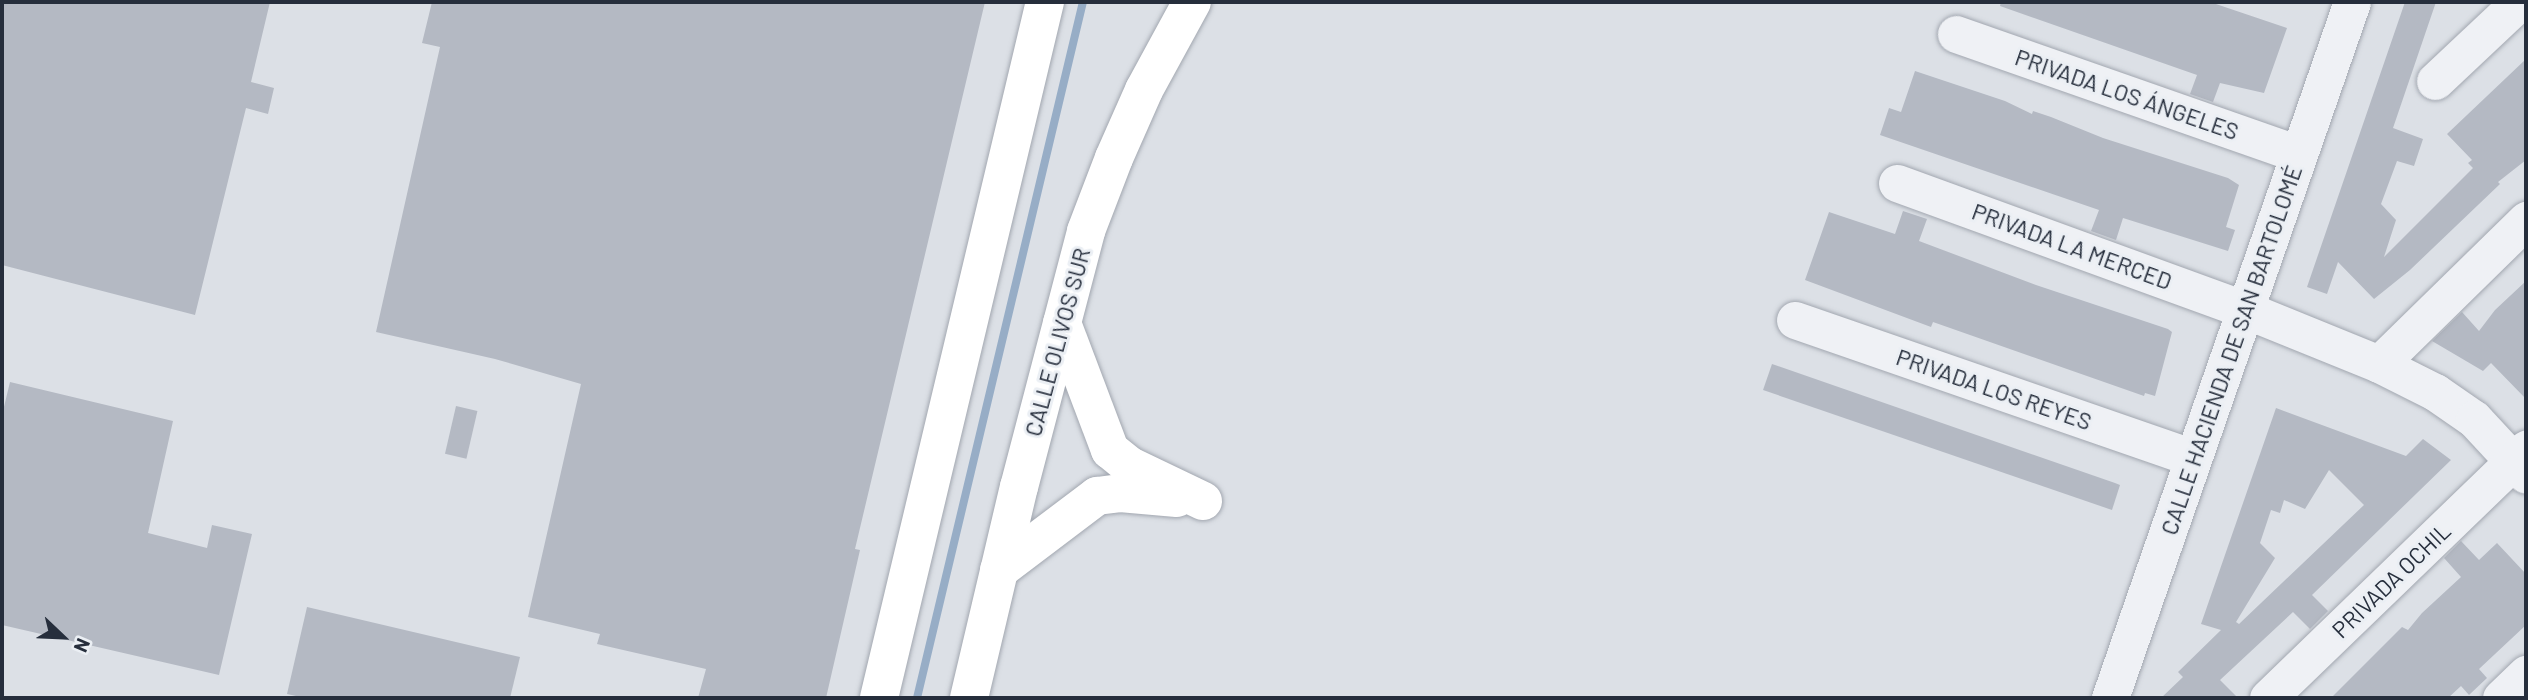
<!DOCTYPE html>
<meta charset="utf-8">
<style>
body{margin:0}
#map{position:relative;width:2528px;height:700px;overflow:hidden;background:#dce0e6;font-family:Barlow,sans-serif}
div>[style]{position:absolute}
.stream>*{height:8px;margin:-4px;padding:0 4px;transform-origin:4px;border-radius:4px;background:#97adc6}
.building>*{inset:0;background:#b4b9c3;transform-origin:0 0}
.roads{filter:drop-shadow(0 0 2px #a2a7b0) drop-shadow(0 0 2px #a2a7b0)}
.minor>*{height:37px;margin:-18.5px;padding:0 18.5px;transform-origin:18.5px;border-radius:18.5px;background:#eff1f5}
.major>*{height:38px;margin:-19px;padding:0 19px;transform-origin:19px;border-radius:19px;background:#fff}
span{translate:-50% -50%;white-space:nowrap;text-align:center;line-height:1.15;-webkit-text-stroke:6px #ebeff4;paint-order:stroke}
.street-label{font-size:23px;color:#262e3c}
.frame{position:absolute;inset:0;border:4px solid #262e3c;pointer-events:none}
.north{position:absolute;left:28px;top:602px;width:70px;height:70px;-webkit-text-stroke:5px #ebeff4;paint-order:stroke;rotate:113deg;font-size:19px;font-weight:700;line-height:28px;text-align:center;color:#262e3c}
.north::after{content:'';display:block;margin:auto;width:24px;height:32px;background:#262e3c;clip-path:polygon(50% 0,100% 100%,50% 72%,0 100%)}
</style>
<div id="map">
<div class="stream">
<div style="left:917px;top:698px;width:716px;rotate:-76.59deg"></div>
</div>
<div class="building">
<div style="clip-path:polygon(2px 2px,270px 2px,251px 82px,274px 88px,268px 114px,246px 108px,195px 315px,2px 265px)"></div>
<div style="clip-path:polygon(432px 2px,985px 2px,855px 549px,860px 550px,826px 698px,698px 698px,706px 669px,597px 644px,600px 634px,528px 617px,581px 384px,495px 359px,376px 332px,440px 47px,422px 43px)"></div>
<div style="clip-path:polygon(2001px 2px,2210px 2px,2287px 28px,2264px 93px,2220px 83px,2213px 102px,2190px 94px,2197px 75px,2000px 6px)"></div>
<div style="clip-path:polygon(2405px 2px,2436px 2px,2393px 128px,2423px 139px,2414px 166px,2397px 161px,2381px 204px,2396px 220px,2384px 257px,2473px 168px,2468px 163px,2472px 160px,2447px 134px,2526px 59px,2526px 160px,2498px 182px,2500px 184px,2410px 270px,2374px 299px,2338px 262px,2327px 294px,2307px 287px)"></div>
<div style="clip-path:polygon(1915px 71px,2005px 101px,2032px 114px,2033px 111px,2051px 117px,2103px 138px,2228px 178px,2239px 185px,2226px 227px,2235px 230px,2228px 251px,2123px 218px,2116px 240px,2091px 231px,2099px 210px,1880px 135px,1889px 108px,1901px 112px)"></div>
<div style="clip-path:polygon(1903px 211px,1927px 219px,1919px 241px,2036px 285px,2168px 329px,2172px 332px,2155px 396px,2145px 393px,2144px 396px,1933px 322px,1931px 327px,1805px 280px,1829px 212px,1895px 234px)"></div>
<div style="clip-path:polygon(2526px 281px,2526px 399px,2491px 363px,2483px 371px,2432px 341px,2462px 312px,2479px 331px,2495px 310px)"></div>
<div style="clip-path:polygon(1772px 364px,2115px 483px,2120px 485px,2112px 510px,1763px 390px)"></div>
<div style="clip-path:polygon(10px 382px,173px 421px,148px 533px,207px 548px,212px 525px,252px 534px,219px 675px,2px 625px,2px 415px)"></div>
<div style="left:456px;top:406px;width:22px;height:49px;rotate:13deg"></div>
<div style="clip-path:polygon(evenodd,2276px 408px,2406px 456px,2423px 439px,2451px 460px,2312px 595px,2328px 611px,2310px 629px,2293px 612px,2220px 680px,2238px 698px,2161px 698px,2183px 677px,2178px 672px,2221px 630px,2201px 624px,2276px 408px,2329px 470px,2364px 505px,2239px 624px,2236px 622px,2275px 558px,2260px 543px,2271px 510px,2280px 513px,2284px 500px,2305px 509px,2329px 470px)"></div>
<div style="clip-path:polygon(2461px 541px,2479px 560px,2497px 543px,2526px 574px,2526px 625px,2479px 669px,2487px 678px,2469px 695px,2461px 686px,2448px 698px,2331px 698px,2402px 627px,2408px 630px,2422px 613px,2461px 577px,2444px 558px)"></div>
<div style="clip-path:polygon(307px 607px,520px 657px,510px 698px,305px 698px,287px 694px)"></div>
</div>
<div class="roads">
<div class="minor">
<div style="left:1956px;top:34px;width:363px;rotate:19.3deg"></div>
<div style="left:2435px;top:81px;width:115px;rotate:-43.2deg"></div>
<div style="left:1897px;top:183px;width:371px;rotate:20deg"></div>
<div style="left:2246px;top:310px;width:144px;rotate:22.1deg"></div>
<div style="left:2379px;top:364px;width:63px;rotate:26.6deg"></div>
<div style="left:2435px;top:392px;width:47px;rotate:34.7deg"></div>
<div style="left:2474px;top:419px;width:76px;rotate:47.1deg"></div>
<div style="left:1795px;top:320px;width:421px;rotate:19.1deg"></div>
<div style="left:2379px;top:364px;width:206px;rotate:-44.4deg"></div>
<div style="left:2110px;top:698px;width:737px;rotate:-70.83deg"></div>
<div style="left:2268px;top:698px;width:359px;rotate:-44deg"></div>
<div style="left:2501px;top:698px;width:35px;rotate:-44deg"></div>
</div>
<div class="major">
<div style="left:1062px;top:323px;width:136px;rotate:69.3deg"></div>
<div style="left:1110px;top:450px;width:26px;rotate:39deg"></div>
<div style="left:1130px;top:466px;width:81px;rotate:25.6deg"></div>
<div style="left:999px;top:570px;width:123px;rotate:-37.1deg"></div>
<div style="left:1097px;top:496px;width:23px;rotate:-7deg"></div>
<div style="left:1120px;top:493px;width:57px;rotate:5deg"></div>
<div style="left:879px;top:698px;width:716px;rotate:-76.59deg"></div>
<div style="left:969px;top:698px;width:217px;rotate:-76.7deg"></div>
<div style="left:1019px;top:487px;width:265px;rotate:-75.3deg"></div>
<div style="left:1086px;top:231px;width:78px;rotate:-69deg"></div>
<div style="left:1114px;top:158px;width:74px;rotate:-66.2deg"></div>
<div style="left:1144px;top:90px;width:100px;rotate:-61.4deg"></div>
</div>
</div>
<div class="street-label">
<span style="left:2127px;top:94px;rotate:19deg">PRIVADA LOS ÁNGELES</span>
<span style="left:2072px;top:246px;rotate:20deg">PRIVADA LA MERCED</span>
<span style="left:1057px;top:342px;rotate:-75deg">CALLE OLIVOS SUR</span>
<span style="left:2231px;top:350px;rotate:-71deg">CALLE HACIENDA DE SAN BARTOLOMÉ</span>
<span style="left:1994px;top:389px;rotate:19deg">PRIVADA LOS REYES</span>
<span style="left:2391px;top:580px;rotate:-44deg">PRIVADA OCHIL</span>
</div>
<div class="frame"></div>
<div class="north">N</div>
</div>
